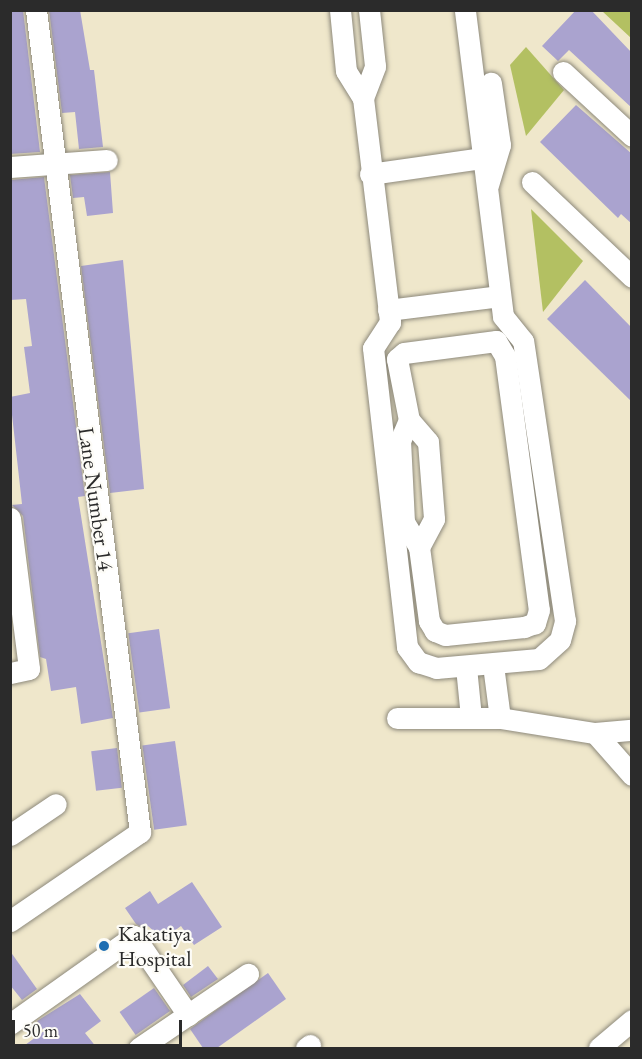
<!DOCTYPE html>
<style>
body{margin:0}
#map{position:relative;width:642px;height:1059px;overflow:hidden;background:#efe7cb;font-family:"EB Garamond",serif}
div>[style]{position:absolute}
.green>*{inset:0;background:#b3c062}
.building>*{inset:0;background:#aaa3cf;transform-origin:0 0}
.roads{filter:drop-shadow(0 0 2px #8d897b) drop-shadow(0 0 2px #8d897b)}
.street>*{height:21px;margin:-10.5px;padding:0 10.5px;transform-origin:10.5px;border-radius:10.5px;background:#fff}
.dots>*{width:16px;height:16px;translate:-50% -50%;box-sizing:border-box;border:3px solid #fdfcf7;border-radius:50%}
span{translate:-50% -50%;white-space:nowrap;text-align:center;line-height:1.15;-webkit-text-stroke:4.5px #fdfcf7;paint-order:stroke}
.street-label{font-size:22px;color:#2b2b2b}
.poi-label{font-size:22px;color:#2b2b2b}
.left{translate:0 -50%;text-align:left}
.frame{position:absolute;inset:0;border:12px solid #2b2b2b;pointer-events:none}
.scale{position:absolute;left:12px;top:1020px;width:170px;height:27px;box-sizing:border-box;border:3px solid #2b2b2b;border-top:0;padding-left:8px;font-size:18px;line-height:21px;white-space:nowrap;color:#2b2b2b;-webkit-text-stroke:4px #fdfcf7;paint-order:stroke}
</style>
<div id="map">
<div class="green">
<div style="clip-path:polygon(602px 11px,631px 11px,631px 39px,631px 38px)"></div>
<div style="clip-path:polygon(526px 47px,564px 90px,526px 136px,510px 65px)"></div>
<div style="clip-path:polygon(531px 209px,583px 261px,543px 312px)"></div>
</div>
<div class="building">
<div style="clip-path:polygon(10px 10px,23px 10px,40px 152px,10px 154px)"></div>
<div style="clip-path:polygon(49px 10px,80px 10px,90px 70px,94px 70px,103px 147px,79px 149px,75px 112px,62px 113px)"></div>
<div style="clip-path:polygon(576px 10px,591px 10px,632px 53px,632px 108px,569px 50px,558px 61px,542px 46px)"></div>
<div style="clip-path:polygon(576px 105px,632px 154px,632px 224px,621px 214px,618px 218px,540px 142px)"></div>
<div style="clip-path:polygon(110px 172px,113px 213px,87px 216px,84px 197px,73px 198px,70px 175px)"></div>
<div style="clip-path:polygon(44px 177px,85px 496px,78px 497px,113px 718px,81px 724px,76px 687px,51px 691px,46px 659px,40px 657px,23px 516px,12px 505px,22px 504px,10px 397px,30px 393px,24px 347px,32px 346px,26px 299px,10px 300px,10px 180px)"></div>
<div style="clip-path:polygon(123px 260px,144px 489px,110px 493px,81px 266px)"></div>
<div style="clip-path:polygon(585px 280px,632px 328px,632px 402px,547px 319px)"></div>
<div style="left:159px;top:629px;width:80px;height:31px;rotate:82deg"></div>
<div style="left:175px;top:741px;width:85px;height:33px;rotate:82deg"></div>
<div style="left:117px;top:748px;width:40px;height:26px;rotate:83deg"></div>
<div style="clip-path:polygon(192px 882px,222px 927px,194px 945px,181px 926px,163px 939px,148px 926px,144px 929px,136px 924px,125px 908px,150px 891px,158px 904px)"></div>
<div style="clip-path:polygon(10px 951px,37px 989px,22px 1000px,10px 985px)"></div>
<div style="clip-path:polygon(208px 966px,218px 979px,191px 997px,183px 985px)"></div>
<div style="clip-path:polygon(268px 973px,286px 999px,217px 1048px,203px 1048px,190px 1029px)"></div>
<div style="left:154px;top:988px;width:28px;height:42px;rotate:55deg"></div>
<div style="clip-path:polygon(80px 994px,101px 1021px,85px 1033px,97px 1048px,21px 1048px,44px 1031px,37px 1021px)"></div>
</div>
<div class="roads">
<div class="street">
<div style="left:340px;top:10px;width:61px;rotate:84.4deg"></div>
<div style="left:346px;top:71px;width:32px;rotate:58deg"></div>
<div style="left:363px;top:98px;width:226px;rotate:83.1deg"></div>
<div style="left:390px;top:322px;width:31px;rotate:123deg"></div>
<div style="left:373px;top:348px;width:301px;rotate:83.5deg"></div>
<div style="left:407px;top:647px;width:19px;rotate:54deg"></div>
<div style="left:418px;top:662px;width:19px;rotate:18deg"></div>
<div style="left:436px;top:668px;width:103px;rotate:-5deg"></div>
<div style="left:539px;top:659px;width:28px;rotate:-42deg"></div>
<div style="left:560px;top:640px;width:20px;rotate:-75deg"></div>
<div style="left:565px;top:621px;width:283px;rotate:-98.5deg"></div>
<div style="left:523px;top:341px;width:32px;rotate:-129deg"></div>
<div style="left:503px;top:316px;width:308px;rotate:-97.1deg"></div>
<div style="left:563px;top:72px;width:94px;rotate:42.8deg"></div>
<div style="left:363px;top:98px;width:34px;rotate:-69deg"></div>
<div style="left:375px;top:66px;width:56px;rotate:-96.1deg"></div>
<div style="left:10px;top:167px;width:97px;rotate:-4.1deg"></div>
<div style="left:370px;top:174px;width:114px;rotate:-8.1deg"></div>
<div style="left:532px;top:182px;width:138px;rotate:43.5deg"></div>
<div style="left:488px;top:185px;width:42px;rotate:-73.3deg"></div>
<div style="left:500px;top:145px;width:63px;rotate:-98.3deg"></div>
<div style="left:388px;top:310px;width:113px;rotate:-7.1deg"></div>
<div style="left:496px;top:341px;width:17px;rotate:59deg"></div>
<div style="left:505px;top:356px;width:256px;rotate:82.4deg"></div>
<div style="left:539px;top:610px;width:14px;rotate:107deg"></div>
<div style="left:535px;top:623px;width:12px;rotate:160deg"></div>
<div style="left:524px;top:627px;width:79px;rotate:174.2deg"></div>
<div style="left:445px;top:635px;width:11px;rotate:-158deg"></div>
<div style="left:435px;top:631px;width:12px;rotate:-121deg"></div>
<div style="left:429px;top:621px;width:75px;rotate:-97.7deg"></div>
<div style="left:419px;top:547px;width:29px;rotate:-121deg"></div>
<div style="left:404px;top:522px;width:81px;rotate:-92.8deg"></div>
<div style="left:400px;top:441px;width:23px;rotate:-67deg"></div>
<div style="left:409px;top:420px;width:62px;rotate:-101.1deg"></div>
<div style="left:397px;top:359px;width:9px;rotate:-41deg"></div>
<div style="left:404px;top:353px;width:93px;rotate:-7.4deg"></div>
<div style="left:409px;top:420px;width:29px;rotate:49deg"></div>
<div style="left:428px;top:442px;width:77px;rotate:85.5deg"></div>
<div style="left:434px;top:519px;width:32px;rotate:118deg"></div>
<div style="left:10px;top:518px;width:152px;rotate:82.8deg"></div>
<div style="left:29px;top:669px;width:19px;rotate:168deg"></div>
<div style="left:493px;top:665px;width:53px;rotate:82.5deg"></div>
<div style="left:466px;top:667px;width:50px;rotate:84.3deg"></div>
<div style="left:397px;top:718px;width:103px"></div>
<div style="left:500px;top:718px;width:96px;rotate:9deg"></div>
<div style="left:595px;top:733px;width:37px;rotate:-5deg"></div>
<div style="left:595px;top:733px;width:56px;rotate:48.6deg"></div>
<div style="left:10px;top:835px;width:55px;rotate:-34deg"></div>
<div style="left:10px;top:921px;width:158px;rotate:-34.4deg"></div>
<div style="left:140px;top:832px;width:829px;rotate:-97.21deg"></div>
<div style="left:10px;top:1024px;width:152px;rotate:-35.4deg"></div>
<div style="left:134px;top:936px;width:96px;rotate:55.6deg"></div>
<div style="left:139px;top:1048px;width:132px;rotate:-34.2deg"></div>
<div style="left:306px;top:1048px;width:5px;rotate:-37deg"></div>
<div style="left:599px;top:1048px;width:43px;rotate:-40.3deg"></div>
</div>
</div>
<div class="dots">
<div style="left:104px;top:946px;background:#1f6fb2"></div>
</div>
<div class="street-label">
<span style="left:96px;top:499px;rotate:82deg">Lane Number 14</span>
</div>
<div class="poi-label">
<span class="left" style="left:118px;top:946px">Kakatiya<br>Hospital</span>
</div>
<div class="frame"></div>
<div class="scale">50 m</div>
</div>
